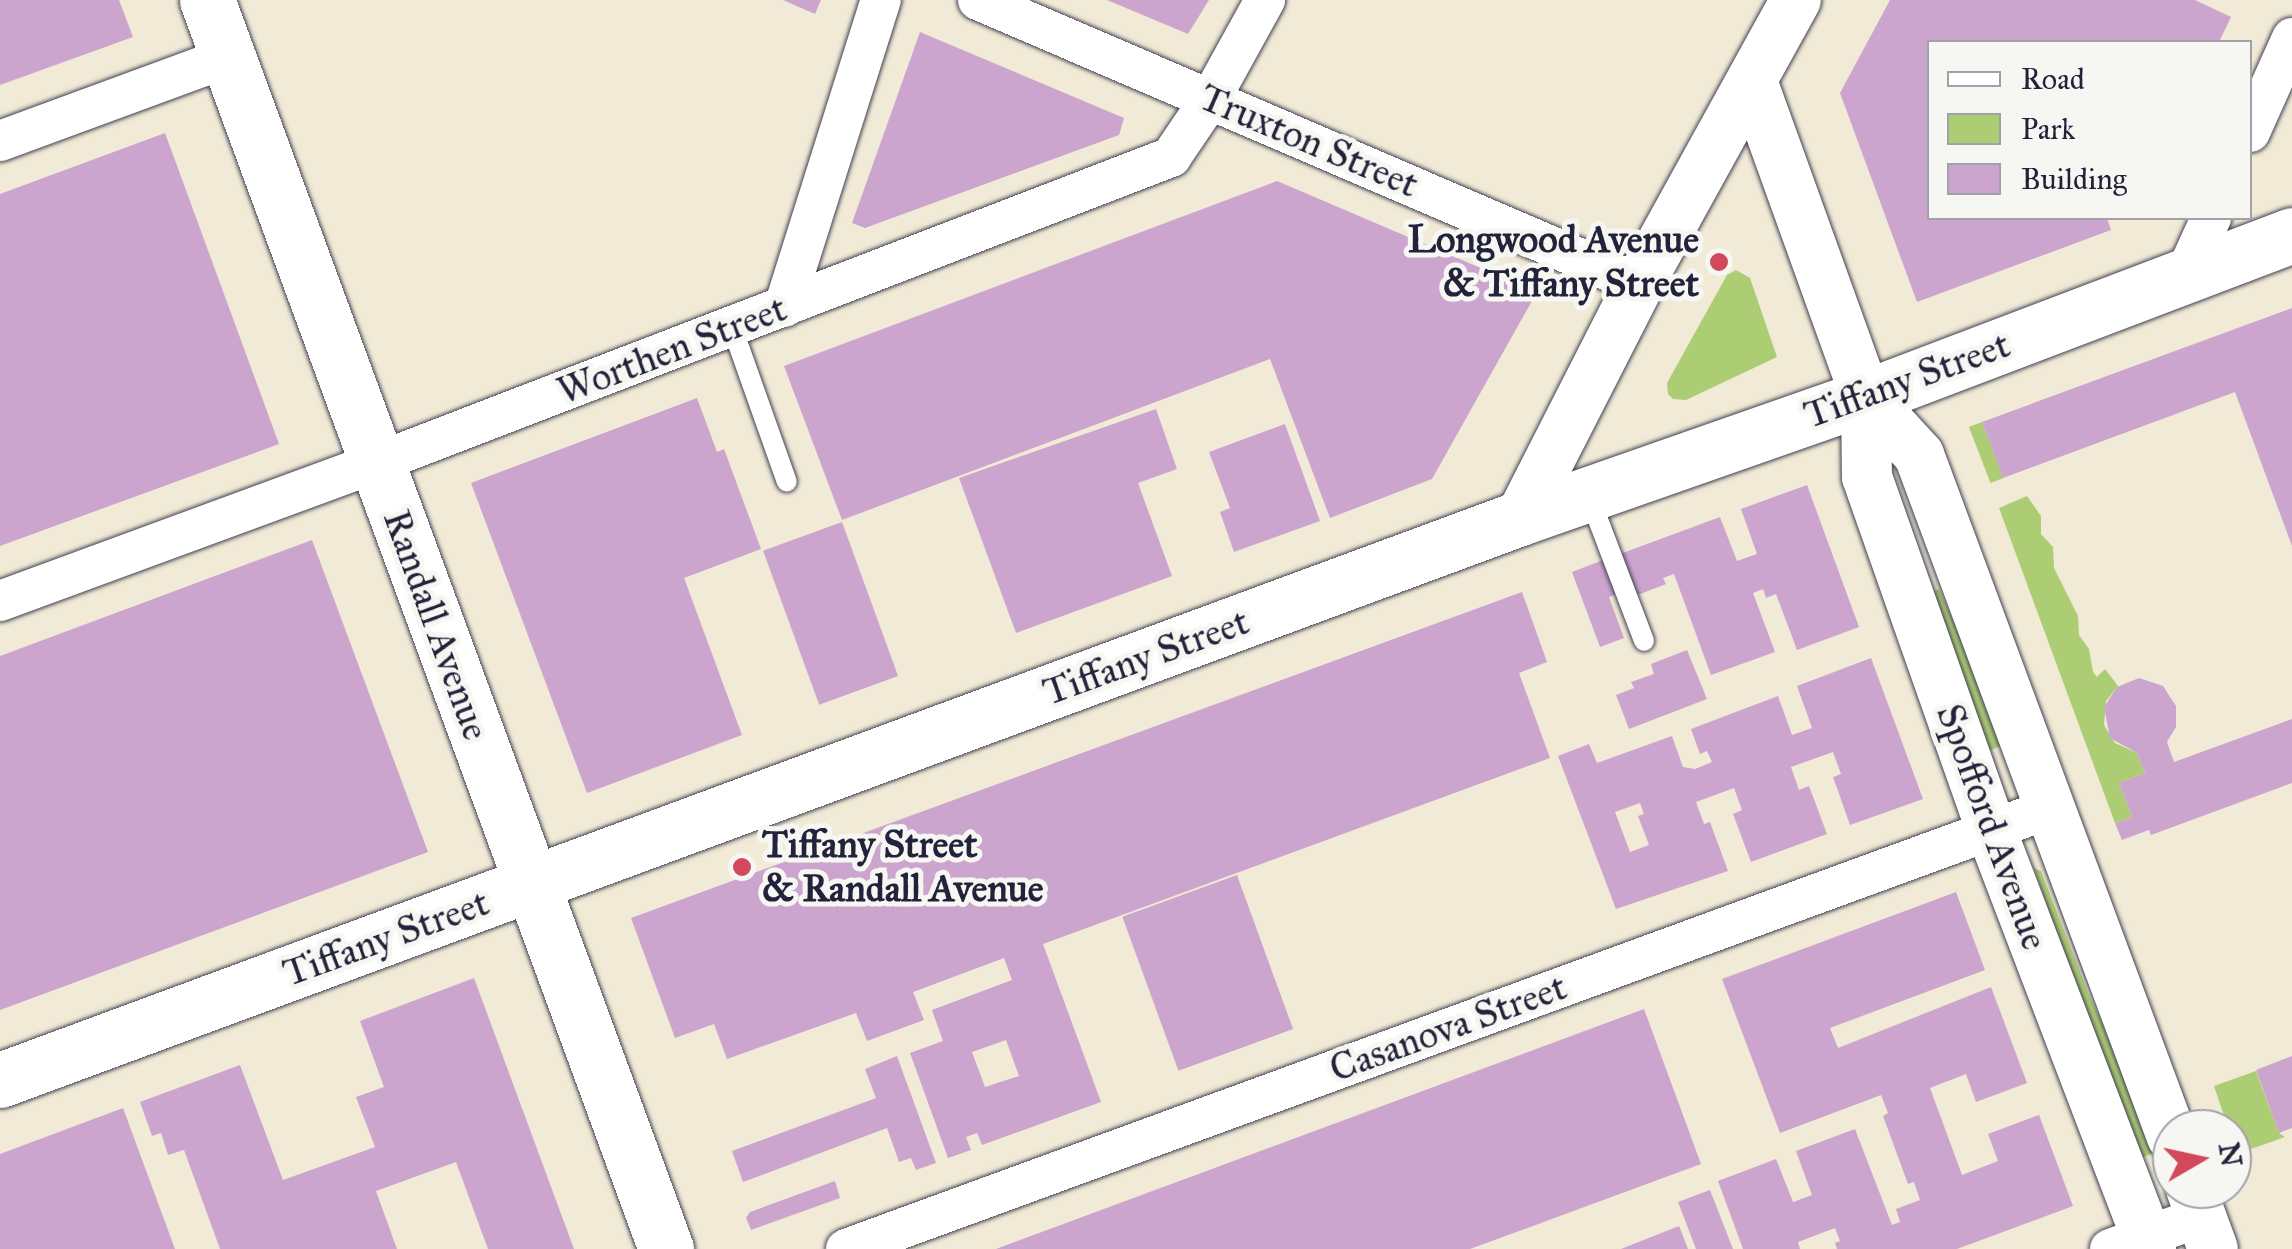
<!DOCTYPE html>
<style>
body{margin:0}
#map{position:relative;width:2292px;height:1249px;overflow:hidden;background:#f1ead6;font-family:"IM FELL Great Primer",serif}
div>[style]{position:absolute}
.green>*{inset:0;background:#adcd75;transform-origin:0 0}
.building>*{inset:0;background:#cca5cf;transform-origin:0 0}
.roads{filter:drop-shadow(0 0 2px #414052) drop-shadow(0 0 2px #414052)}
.service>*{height:20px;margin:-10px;padding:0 10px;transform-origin:10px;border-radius:10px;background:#fff}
.minor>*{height:40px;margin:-20px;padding:0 20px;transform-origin:20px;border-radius:20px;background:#fff}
.tertiary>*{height:50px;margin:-25px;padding:0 25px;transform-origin:25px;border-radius:25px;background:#fff}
.secondary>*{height:55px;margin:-27.5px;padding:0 27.5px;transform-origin:27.5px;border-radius:27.5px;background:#fff}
.dots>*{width:28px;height:28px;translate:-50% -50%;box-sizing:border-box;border:5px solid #f6f6f2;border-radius:50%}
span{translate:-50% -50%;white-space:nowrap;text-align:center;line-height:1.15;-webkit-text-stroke:10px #f6f6f2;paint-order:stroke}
.street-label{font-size:38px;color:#22223b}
.poi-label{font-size:38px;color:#22223b;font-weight:700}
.right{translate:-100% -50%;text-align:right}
.left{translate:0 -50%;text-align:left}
.legend{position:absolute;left:1927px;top:40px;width:325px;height:180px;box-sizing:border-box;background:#f6f6f2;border:2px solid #a1a1a9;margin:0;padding:12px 18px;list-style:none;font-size:30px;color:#22223b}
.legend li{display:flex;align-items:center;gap:20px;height:50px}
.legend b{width:50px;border:2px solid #a1a1a9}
.north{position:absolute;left:2152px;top:1109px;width:100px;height:100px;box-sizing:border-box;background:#f6f6f2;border:2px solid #a1a1a9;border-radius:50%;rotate:81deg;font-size:28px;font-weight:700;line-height:40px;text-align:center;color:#22223b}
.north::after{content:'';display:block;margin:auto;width:35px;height:45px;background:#d1495b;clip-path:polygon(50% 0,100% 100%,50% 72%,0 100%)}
</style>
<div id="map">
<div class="green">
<div style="clip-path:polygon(1736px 270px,1750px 278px,1777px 357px,1686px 400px,1673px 399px,1668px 394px,1667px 383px,1727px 275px)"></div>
<div style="left:1982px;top:422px;width:60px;height:14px;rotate:69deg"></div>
<div style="clip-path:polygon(2027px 496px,2041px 516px,2041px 534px,2053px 547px,2054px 568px,2078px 616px,2079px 635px,2089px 649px,2093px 672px,2097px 677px,2105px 669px,2118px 686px,2106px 701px,2104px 725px,2115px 743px,2137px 753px,2145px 773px,2119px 783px,2132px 817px,2115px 823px,1999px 508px)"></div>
<div style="clip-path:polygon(1939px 589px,2009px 743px,1985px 752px,1929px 592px)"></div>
<div style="clip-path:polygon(2034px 868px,2041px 871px,2089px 995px,2163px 1150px,2134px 1160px)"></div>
<div style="clip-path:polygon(2256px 1071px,2279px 1133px,2285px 1137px,2237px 1154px,2214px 1086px)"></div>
</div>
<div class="building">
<div style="clip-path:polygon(0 0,119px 0,133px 37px,0 85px)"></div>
<div style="clip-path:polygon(783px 0,821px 0,815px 14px)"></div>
<div style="clip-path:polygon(1107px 0,1209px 0,1188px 34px)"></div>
<div style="clip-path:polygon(1890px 0,2195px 0,2231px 17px,2219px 42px,1930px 42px,1930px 218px,2107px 218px,2111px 230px,1917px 302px,1840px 93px)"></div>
<div style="clip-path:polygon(920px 32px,1124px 118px,1119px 135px,865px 228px,852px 223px)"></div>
<div style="clip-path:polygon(165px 133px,279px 444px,0 546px,0 194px)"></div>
<div style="clip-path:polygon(1277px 181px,1537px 292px,1432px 479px,1330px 518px,1270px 359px,842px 520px,784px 366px)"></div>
<div style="clip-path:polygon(2292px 308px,2292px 546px,2235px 392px,2003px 478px,1982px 422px)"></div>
<div style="clip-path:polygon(697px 398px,717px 452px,724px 449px,761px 549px,684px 578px,742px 735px,587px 793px,471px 483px)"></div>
<div style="clip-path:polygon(1156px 409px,1177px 469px,1138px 483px,1172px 576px,1016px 633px,959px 478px)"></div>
<div style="clip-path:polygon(1285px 424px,1320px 521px,1234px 552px,1220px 512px,1230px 508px,1209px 452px)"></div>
<div style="clip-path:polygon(1807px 485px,1859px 627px,1797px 650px,1776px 594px,1766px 598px,1763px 589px,1753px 593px,1775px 652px,1711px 675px,1674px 574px,1663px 578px,1666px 584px,1635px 596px,1620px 554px,1720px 517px,1737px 561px,1757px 554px,1741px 509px)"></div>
<div style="left:842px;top:522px;width:164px;height:84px;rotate:70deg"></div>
<div style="clip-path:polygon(312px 540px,428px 852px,0 1010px,0 656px)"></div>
<div style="clip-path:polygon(1603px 560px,1616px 594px,1609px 597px,1624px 638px,1600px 647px,1572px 572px)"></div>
<div style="clip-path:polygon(evenodd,1522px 592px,1547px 662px,1519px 673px,1550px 758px,1043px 944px,1101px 1102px,982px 1145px,977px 1133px,966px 1137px,971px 1150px,948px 1158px,910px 1053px,943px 1041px,932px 1010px,1012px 980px,1004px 958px,913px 992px,924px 1020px,867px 1041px,856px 1013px,727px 1059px,714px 1024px,675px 1038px,631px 918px,1522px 592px,1006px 1040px,1019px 1076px,985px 1087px,972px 1052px,1006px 1040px)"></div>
<div style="clip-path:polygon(1687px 650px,1707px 699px,1629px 729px,1616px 695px,1634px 688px,1631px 682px,1654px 674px,1651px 664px)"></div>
<div style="clip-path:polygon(evenodd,1871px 658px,1923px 799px,1850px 825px,1833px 777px,1841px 774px,1833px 752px,1791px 767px,1799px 790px,1809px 786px,1827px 834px,1751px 862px,1733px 814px,1742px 810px,1734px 788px,1696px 802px,1704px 824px,1710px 822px,1728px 871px,1616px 909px,1558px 756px,1589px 744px,1597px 763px,1672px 736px,1683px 767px,1695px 769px,1712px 762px,1707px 751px,1700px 754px,1691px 729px,1778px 696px,1792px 735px,1812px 728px,1797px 686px,1871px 658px,1640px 803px,1644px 814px,1638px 816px,1649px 845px,1630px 852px,1615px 812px,1640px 803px)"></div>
<div style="clip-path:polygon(2139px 678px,2163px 686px,2176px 706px,2176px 727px,2167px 742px,2174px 762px,2292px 719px,2292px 783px,2151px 835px,2149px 830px,2122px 840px,2115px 823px,2132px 817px,2119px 783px,2145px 773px,2137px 753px,2110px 738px,2104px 707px,2117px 687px)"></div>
<div style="left:1237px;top:875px;width:164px;height:122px;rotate:70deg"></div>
<div style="clip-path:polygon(1956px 892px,1985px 970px,1830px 1028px,1838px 1048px,1991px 987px,2027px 1083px,1976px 1102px,1966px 1074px,1930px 1088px,1962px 1175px,1998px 1161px,1988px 1134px,2039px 1115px,2073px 1206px,1957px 1249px,1837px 1249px,1835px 1243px,1840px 1241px,1835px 1228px,1798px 1242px,1800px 1249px,1743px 1249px,1718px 1181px,1776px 1159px,1793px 1202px,1812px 1195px,1796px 1151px,1855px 1129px,1892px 1225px,1900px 1222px,1896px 1209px,1920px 1200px,1914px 1182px,1908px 1184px,1883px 1116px,1888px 1113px,1881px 1095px,1780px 1133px,1722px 979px)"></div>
<div style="clip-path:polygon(474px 978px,574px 1249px,488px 1249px,456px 1162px,376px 1191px,397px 1249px,220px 1249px,184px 1150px,168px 1155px,161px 1133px,152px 1136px,140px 1102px,240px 1065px,283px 1180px,375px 1147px,356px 1097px,384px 1087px,360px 1021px)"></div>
<div style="clip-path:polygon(1644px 1009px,1701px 1164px,1470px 1249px,996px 1249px)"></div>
<div style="clip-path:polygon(897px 1056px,936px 1163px,916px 1170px,911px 1158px,899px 1162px,887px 1128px,743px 1182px,732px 1151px,876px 1098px,865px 1069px)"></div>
<div style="clip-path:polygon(2292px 1056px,2292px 1128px,2279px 1133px,2256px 1070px)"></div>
<div style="clip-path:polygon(123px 1108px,175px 1249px,0 1249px,0 1154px)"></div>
<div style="clip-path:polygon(835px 1181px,840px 1198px,751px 1230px,746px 1218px,750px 1212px)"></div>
<div style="clip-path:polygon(1710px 1190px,1733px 1249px,1696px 1249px,1678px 1202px)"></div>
<div style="clip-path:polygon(1679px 1226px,1688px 1249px,1621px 1249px)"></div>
</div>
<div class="roads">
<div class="service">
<div style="left:732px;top:327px;width:164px;rotate:70.5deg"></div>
<div style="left:1589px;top:496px;width:155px;rotate:69.2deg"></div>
</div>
<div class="minor">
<div style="left:978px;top:0;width:719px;rotate:23.25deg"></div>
<div style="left:2250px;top:132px;width:103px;rotate:-65.9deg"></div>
<div style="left:0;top:141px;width:241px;rotate:-20.2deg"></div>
<div style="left:2185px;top:275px;width:63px;rotate:-65.5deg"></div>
<div style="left:784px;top:307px;width:322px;rotate:-72.5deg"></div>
<div style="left:0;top:601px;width:401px;rotate:-20.2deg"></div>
<div style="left:376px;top:463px;width:852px;rotate:-21.05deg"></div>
<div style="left:1171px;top:157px;width:71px;rotate:-55.9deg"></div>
<div style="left:1211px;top:98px;width:112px;rotate:-61.1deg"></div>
<div style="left:846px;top:1249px;width:1283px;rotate:-20.1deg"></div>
<div style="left:2110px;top:1249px;width:96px;rotate:-19.4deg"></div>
</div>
<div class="tertiary">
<div style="left:1752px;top:81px;width:336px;rotate:70.2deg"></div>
<div style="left:1866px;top:397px;width:80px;rotate:89.3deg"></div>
<div style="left:1867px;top:477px;width:374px;rotate:70.6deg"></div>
<div style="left:1991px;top:830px;width:449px;rotate:69.1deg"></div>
<div style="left:1866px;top:397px;width:79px;rotate:47.6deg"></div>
<div style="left:1919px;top:455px;width:727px;rotate:69.65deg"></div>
<div style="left:1520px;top:518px;width:263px;rotate:-63deg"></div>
<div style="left:1639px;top:284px;width:325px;rotate:-61.1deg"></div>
<div style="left:2191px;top:1189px;width:64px;rotate:69.9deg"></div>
</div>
<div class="secondary">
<div style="left:207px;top:0;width:1331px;rotate:69.82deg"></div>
<div style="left:0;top:1080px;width:1621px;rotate:-20.29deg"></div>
<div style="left:1520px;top:518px;width:367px;rotate:-19.3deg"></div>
<div style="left:1866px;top:397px;width:456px;rotate:-20.8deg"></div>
</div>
</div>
<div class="dots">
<div style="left:1719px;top:262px;background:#d1495b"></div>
<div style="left:742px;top:867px;background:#d1495b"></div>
</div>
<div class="street-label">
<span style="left:1309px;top:141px;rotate:23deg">Truxton Street</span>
<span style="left:672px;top:350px;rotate:-21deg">Worthen Street</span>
<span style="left:1907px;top:380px;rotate:-20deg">Tiffany Street</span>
<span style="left:436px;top:625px;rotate:70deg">Randall Avenue</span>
<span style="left:1146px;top:657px;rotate:-20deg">Tiffany Street</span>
<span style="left:1992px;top:827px;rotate:70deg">Spofford Avenue</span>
<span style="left:386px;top:938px;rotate:-20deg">Tiffany Street</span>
<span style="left:1448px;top:1028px;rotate:-20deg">Casanova Street</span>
</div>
<div class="poi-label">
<span class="right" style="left:1699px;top:262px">Longwood Avenue<br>&amp; Tiffany Street</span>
<span class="left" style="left:762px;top:867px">Tiffany Street<br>&amp; Randall Avenue</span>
</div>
<ul class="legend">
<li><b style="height:12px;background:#fff"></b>Road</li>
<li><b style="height:28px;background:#adcd75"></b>Park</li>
<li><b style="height:28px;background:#cca5cf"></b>Building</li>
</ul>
<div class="north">N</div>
</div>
